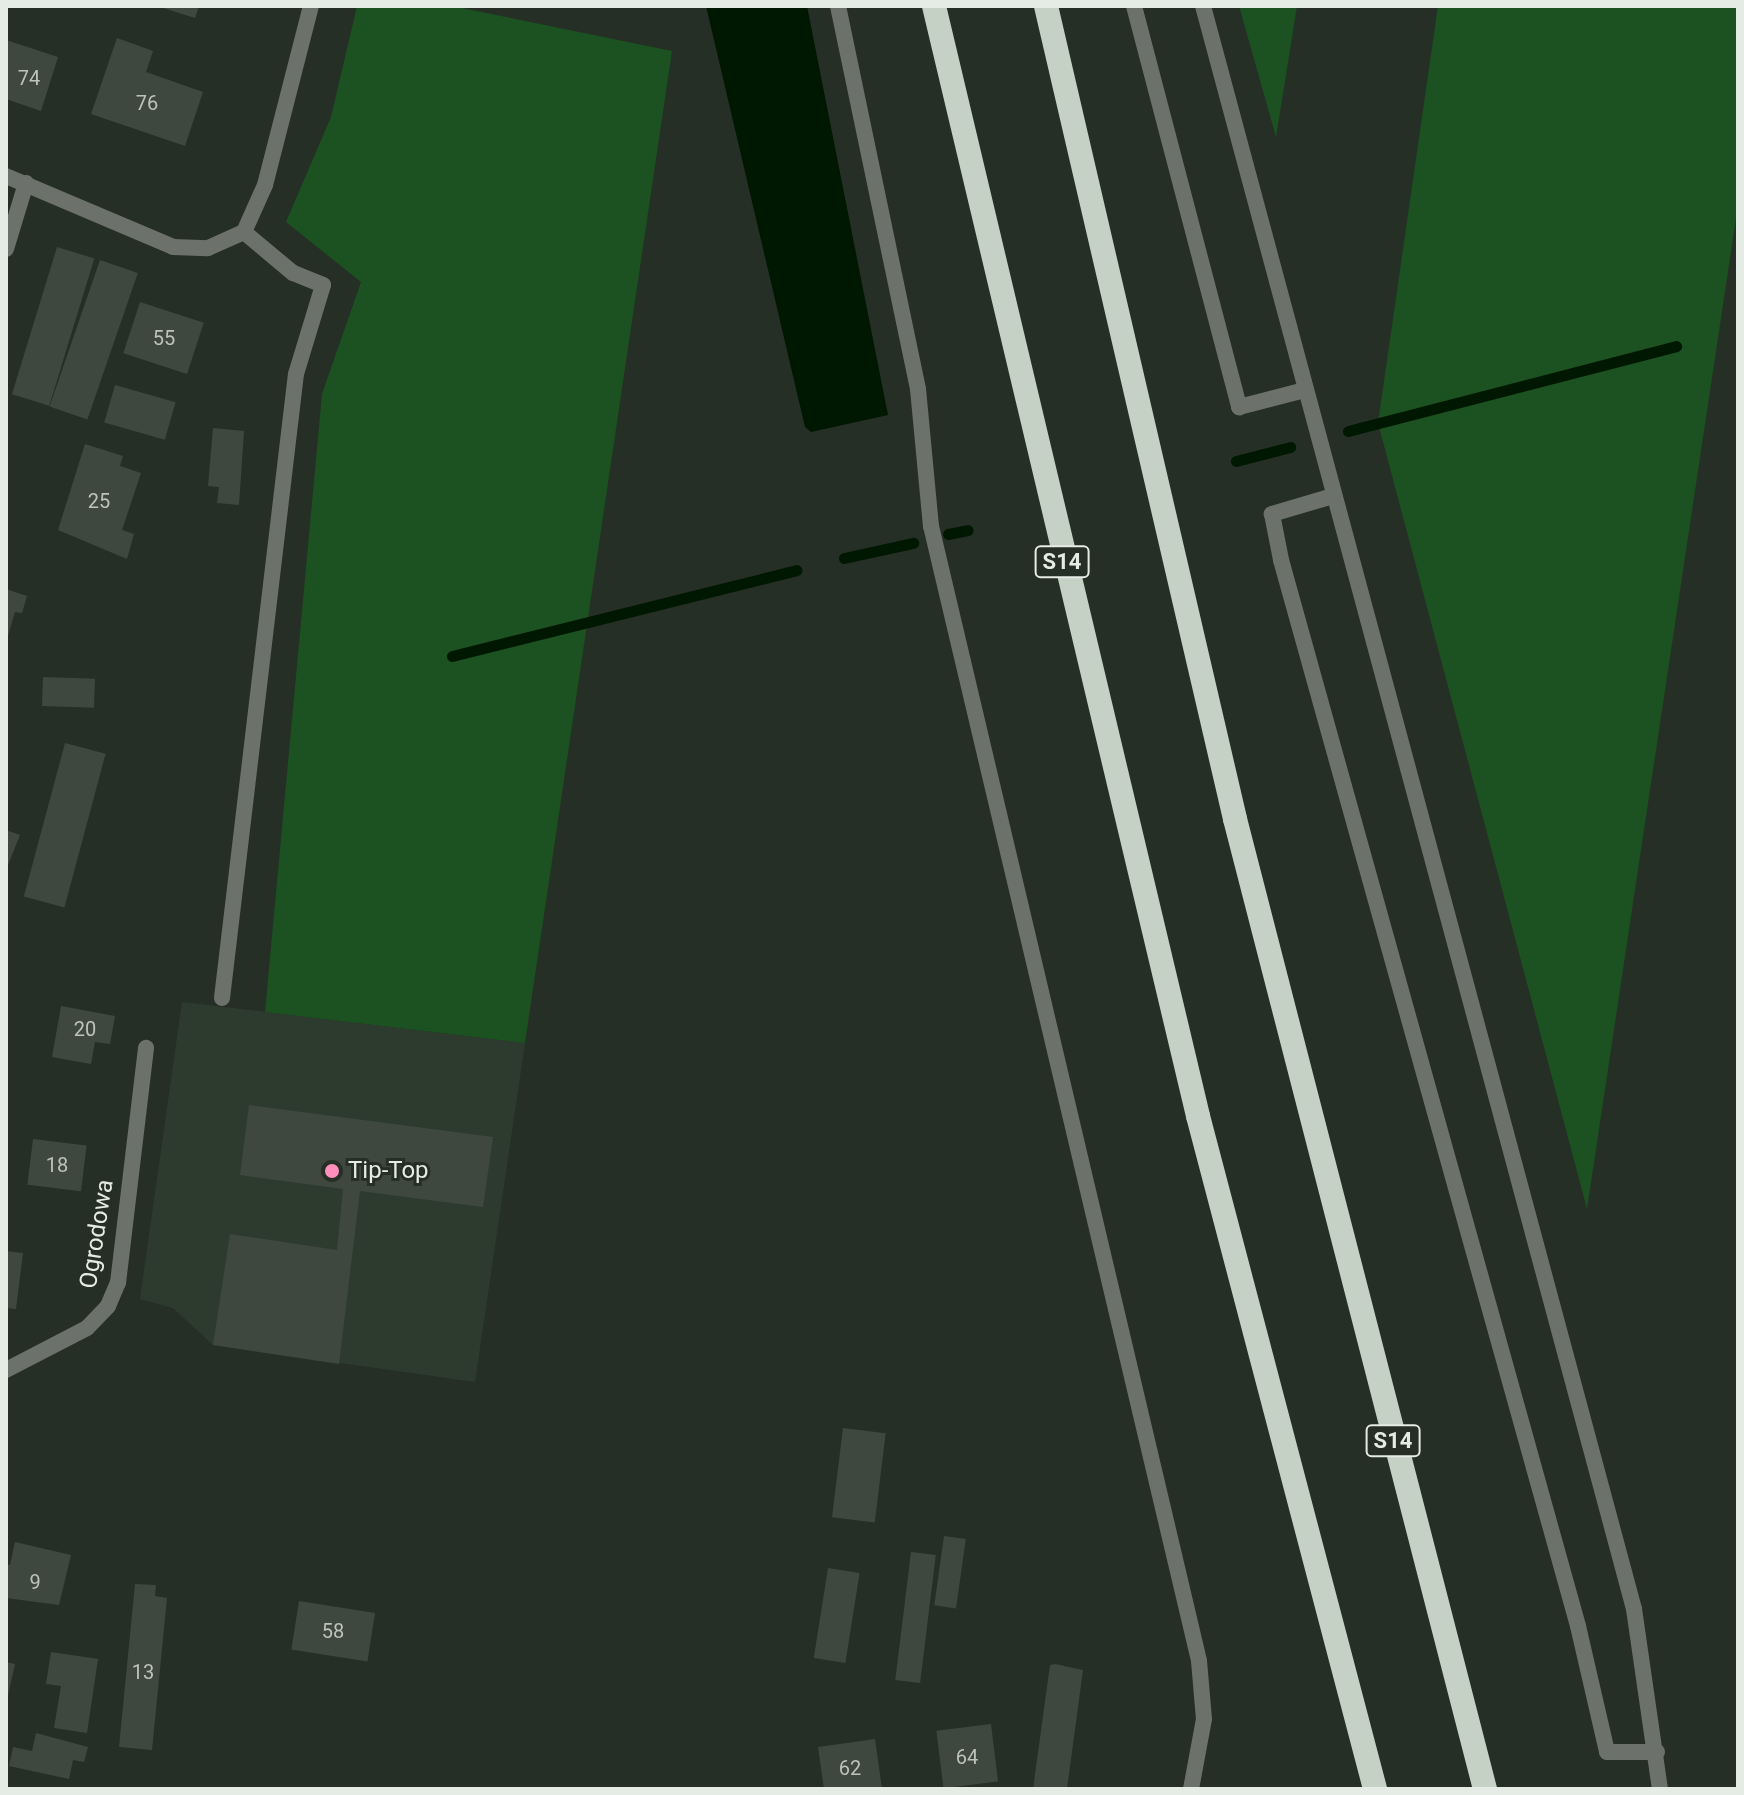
<!DOCTYPE html>
<style>
body{margin:0}
#map{position:relative;width:1744px;height:1795px;overflow:hidden;background:#262f26;font-family:Roboto,sans-serif}
div>[style]{position:absolute}
.built>*{inset:0;background:#2d3b2e}
.green>*{inset:0;background:#1c5121}
.water>*{inset:0;background:#001701}
.stream>*{height:11px;margin:-5.5px;padding:0 5.5px;transform-origin:5.5px;border-radius:5.5px;background:#001701}
.building>*{inset:0;background:#3f483f;transform-origin:0 0}
.service>*{height:16px;margin:-8px;padding:0 8px;transform-origin:8px;border-radius:8px;background:#6c716c}
.minor>*{height:16px;margin:-8px;padding:0 8px;transform-origin:8px;border-radius:8px;background:#6c716c}
.motorway>*{height:24px;margin:-12px;padding:0 12px;transform-origin:12px;border-radius:12px;background:#c5d1c5}
.dots>*{width:22px;height:22px;translate:-50% -50%;box-sizing:border-box;border:4px solid #262f26;border-radius:50%}
span{translate:-50% -50%;white-space:nowrap;text-align:center;line-height:1.15;-webkit-text-stroke:6px #262f26;paint-order:stroke}
.number-label{font-size:20px;color:#bcc2bc}
.number-label span{-webkit-text-stroke-width:0}
.shield-label span{padding:2px 6px;background:#262f26;border:2px solid;border-radius:6px;-webkit-text-stroke-width:0}
.shield-label{font-size:22px;color:#e5ebe5;font-weight:700}
.poi-label{font-size:24px;color:#e5ebe5}
.left{translate:0 -50%;text-align:left}
.street-label{font-size:24px;color:#e5ebe5}
.frame{position:absolute;inset:0;border:8px solid #e5ebe5;pointer-events:none}
</style>
<div id="map">
<div class="built">
<div style="clip-path:polygon(182px 1002px,525px 1043px,475px 1382px,213px 1345px,173px 1308px,140px 1299px)"></div>
</div>
<div class="green">
<div style="clip-path:polygon(357px 6px,452px 6px,672px 51px,525px 1043px,265px 1012px,322px 394px,361px 282px,286px 222px,331px 117px)"></div>
<div style="clip-path:polygon(1239px 6px,1297px 6px,1276px 137px)"></div>
<div style="clip-path:polygon(1438px 6px,1738px 6px,1738px 205px,1587px 1209px,1378px 423px)"></div>
</div>
<div class="water">
<div style="clip-path:polygon(706px 6px,807px 6px,888px 415px,811px 432px,805px 427px)"></div>
</div>
<div class="stream">
<div style="left:1348px;top:431px;width:339px;rotate:-14.5deg"></div>
<div style="left:1236px;top:461px;width:56px;rotate:-14.5deg"></div>
<div style="left:948px;top:534px;width:20px;rotate:-11deg"></div>
<div style="left:844px;top:558px;width:71px;rotate:-12.3deg"></div>
<div style="left:452px;top:656px;width:355px;rotate:-14deg"></div>
</div>
<div class="building">
<div style="clip-path:polygon(157px 6px,199px 6px,195px 18px)"></div>
<div style="clip-path:polygon(117px 38px,153px 51px,146px 72px,203px 92px,185px 146px,91px 114px)"></div>
<div style="clip-path:polygon(6px 40px,58px 57px,41px 111px,6px 99px)"></div>
<div style="left:57px;top:247px;width:39px;height:154px;rotate:17deg"></div>
<div style="left:100px;top:260px;width:40px;height:155px;rotate:19deg"></div>
<div style="left:140px;top:302px;width:67px;height:54px;rotate:18deg"></div>
<div style="left:115px;top:385px;width:63px;height:39px;rotate:16deg"></div>
<div style="clip-path:polygon(213px 428px,244px 431px,239px 505px,217px 503px,219px 487px,208px 486px)"></div>
<div style="clip-path:polygon(85px 444px,123px 456px,120px 466px,141px 473px,122px 530px,134px 534px,127px 559px,58px 530px)"></div>
<div style="clip-path:polygon(6px 589px,27px 596px,22px 613px,15px 612px,7px 639px)"></div>
<div style="left:43px;top:677px;width:52px;height:29px;rotate:2deg"></div>
<div style="left:65px;top:743px;width:42px;height:159px;rotate:15deg"></div>
<div style="clip-path:polygon(6px 830px,20px 835px,6px 870px)"></div>
<div style="clip-path:polygon(61px 1006px,115px 1016px,110px 1044px,95px 1042px,91px 1064px,52px 1057px)"></div>
<div style="clip-path:polygon(249px 1105px,493px 1137px,483px 1207px,360px 1191px,339px 1364px,213px 1345px,230px 1234px,337px 1250px,343px 1189px,240px 1175px)"></div>
<div style="left:33px;top:1139px;width:54px;height:46px;rotate:7deg"></div>
<div style="clip-path:polygon(6px 1251px,23px 1253px,16px 1309px,6px 1308px)"></div>
<div style="left:843px;top:1428px;width:43px;height:90px;rotate:7deg"></div>
<div style="left:944px;top:1536px;width:22px;height:70px;rotate:8deg"></div>
<div style="clip-path:polygon(15px 1542px,71px 1555px,59px 1605px,6px 1598px,6px 1564px,10px 1565px)"></div>
<div style="left:911px;top:1552px;width:25px;height:129px;rotate:7deg"></div>
<div style="left:828px;top:1568px;width:32px;height:91px;rotate:9deg"></div>
<div style="clip-path:polygon(135px 1584px,156px 1585px,155px 1596px,167px 1598px,152px 1750px,119px 1747px)"></div>
<div style="left:299px;top:1601px;width:77px;height:49px;rotate:9deg"></div>
<div style="clip-path:polygon(51px 1652px,98px 1659px,87px 1733px,54px 1728px,61px 1686px,46px 1684px)"></div>
<div style="clip-path:polygon(6px 1662px,15px 1664px,7px 1700px,6px 1700px)"></div>
<div style="clip-path:polygon(1055px 1664px,1083px 1670px,1067px 1789px,1033px 1789px,1050px 1665px)"></div>
<div style="left:991px;top:1724px;width:58px;height:55px;rotate:83deg"></div>
<div style="clip-path:polygon(36px 1733px,88px 1747px,84px 1762px,73px 1760px,69px 1779px,9px 1766px,13px 1747px,32px 1751px)"></div>
<div style="clip-path:polygon(875px 1739px,882px 1789px,824px 1789px,818px 1747px)"></div>
</div>
<div class="service">
<div style="left:838px;top:6px;width:391px;rotate:78.2deg"></div>
<div style="left:918px;top:389px;width:138px;rotate:84.6deg"></div>
<div style="left:931px;top:526px;width:1166px;rotate:76.71deg"></div>
<div style="left:1199px;top:1661px;width:58px;rotate:85.1deg"></div>
<div style="left:1204px;top:1719px;width:71px;rotate:100.5deg"></div>
<div style="left:1134px;top:6px;width:415px;rotate:75.3deg"></div>
<div style="left:1239px;top:407px;width:68px;rotate:-14.4deg"></div>
<div style="left:1333px;top:496px;width:64px;rotate:163.6deg"></div>
<div style="left:1272px;top:514px;width:47px;rotate:78.9deg"></div>
<div style="left:1281px;top:560px;width:1107px;rotate:74.43deg"></div>
<div style="left:1578px;top:1626px;width:129px;rotate:77deg"></div>
<div style="left:1607px;top:1752px;width:50px"></div>
<div style="left:222px;top:998px;width:628px;rotate:-83.24deg"></div>
<div style="left:296px;top:374px;width:93px;rotate:-73.1deg"></div>
<div style="left:323px;top:285px;width:32px;rotate:-158deg"></div>
<div style="left:293px;top:273px;width:64px;rotate:-140.1deg"></div>
</div>
<div class="minor">
<div style="left:1203px;top:6px;width:1660px;rotate:74.95deg"></div>
<div style="left:1634px;top:1609px;width:182px;rotate:81.8deg"></div>
<div style="left:6px;top:176px;width:181px;rotate:23deg"></div>
<div style="left:173px;top:247px;width:35px;rotate:2deg"></div>
<div style="left:208px;top:248px;width:39px;rotate:-24deg"></div>
<div style="left:244px;top:232px;width:51px;rotate:-65.9deg"></div>
<div style="left:265px;top:185px;width:185px;rotate:-75.6deg"></div>
<div style="left:6px;top:249px;width:69px;rotate:-73.1deg"></div>
<div style="left:6px;top:1370px;width:91px;rotate:-27.4deg"></div>
<div style="left:87px;top:1328px;width:30px;rotate:-46deg"></div>
<div style="left:108px;top:1306px;width:25px;rotate:-67deg"></div>
<div style="left:118px;top:1283px;width:237px;rotate:-83.2deg"></div>
</div>
<div class="motorway">
<div style="left:934px;top:6px;width:1141px;rotate:76.62deg"></div>
<div style="left:1198px;top:1116px;width:696px;rotate:75.26deg"></div>
<div style="left:1046px;top:6px;width:835px;rotate:76.91deg"></div>
<div style="left:1235px;top:819px;width:1002px;rotate:75.55deg"></div>
</div>
<div class="dots">
<div style="left:332px;top:1171px;background:#fe8ebc"></div>
</div>
<div class="number-label">
<span style="left:29px;top:78px">74</span>
<span style="left:147px;top:103px">76</span>
<span style="left:164px;top:338px">55</span>
<span style="left:99px;top:501px">25</span>
<span style="left:85px;top:1029px">20</span>
<span style="left:57px;top:1165px">18</span>
<span style="left:35px;top:1582px">9</span>
<span style="left:333px;top:1631px">58</span>
<span style="left:143px;top:1672px">13</span>
<span style="left:967px;top:1757px">64</span>
<span style="left:850px;top:1768px">62</span>
</div>
<div class="shield-label">
<span style="left:1062px;top:562px">S14</span>
<span style="left:1393px;top:1441px">S14</span>
</div>
<div class="poi-label">
<span class="left" style="left:348px;top:1171px">Tip-Top</span>
</div>
<div class="street-label">
<span style="left:97px;top:1234px;rotate:-81deg">Ogrodowa</span>
</div>
<div class="frame"></div>
</div>
